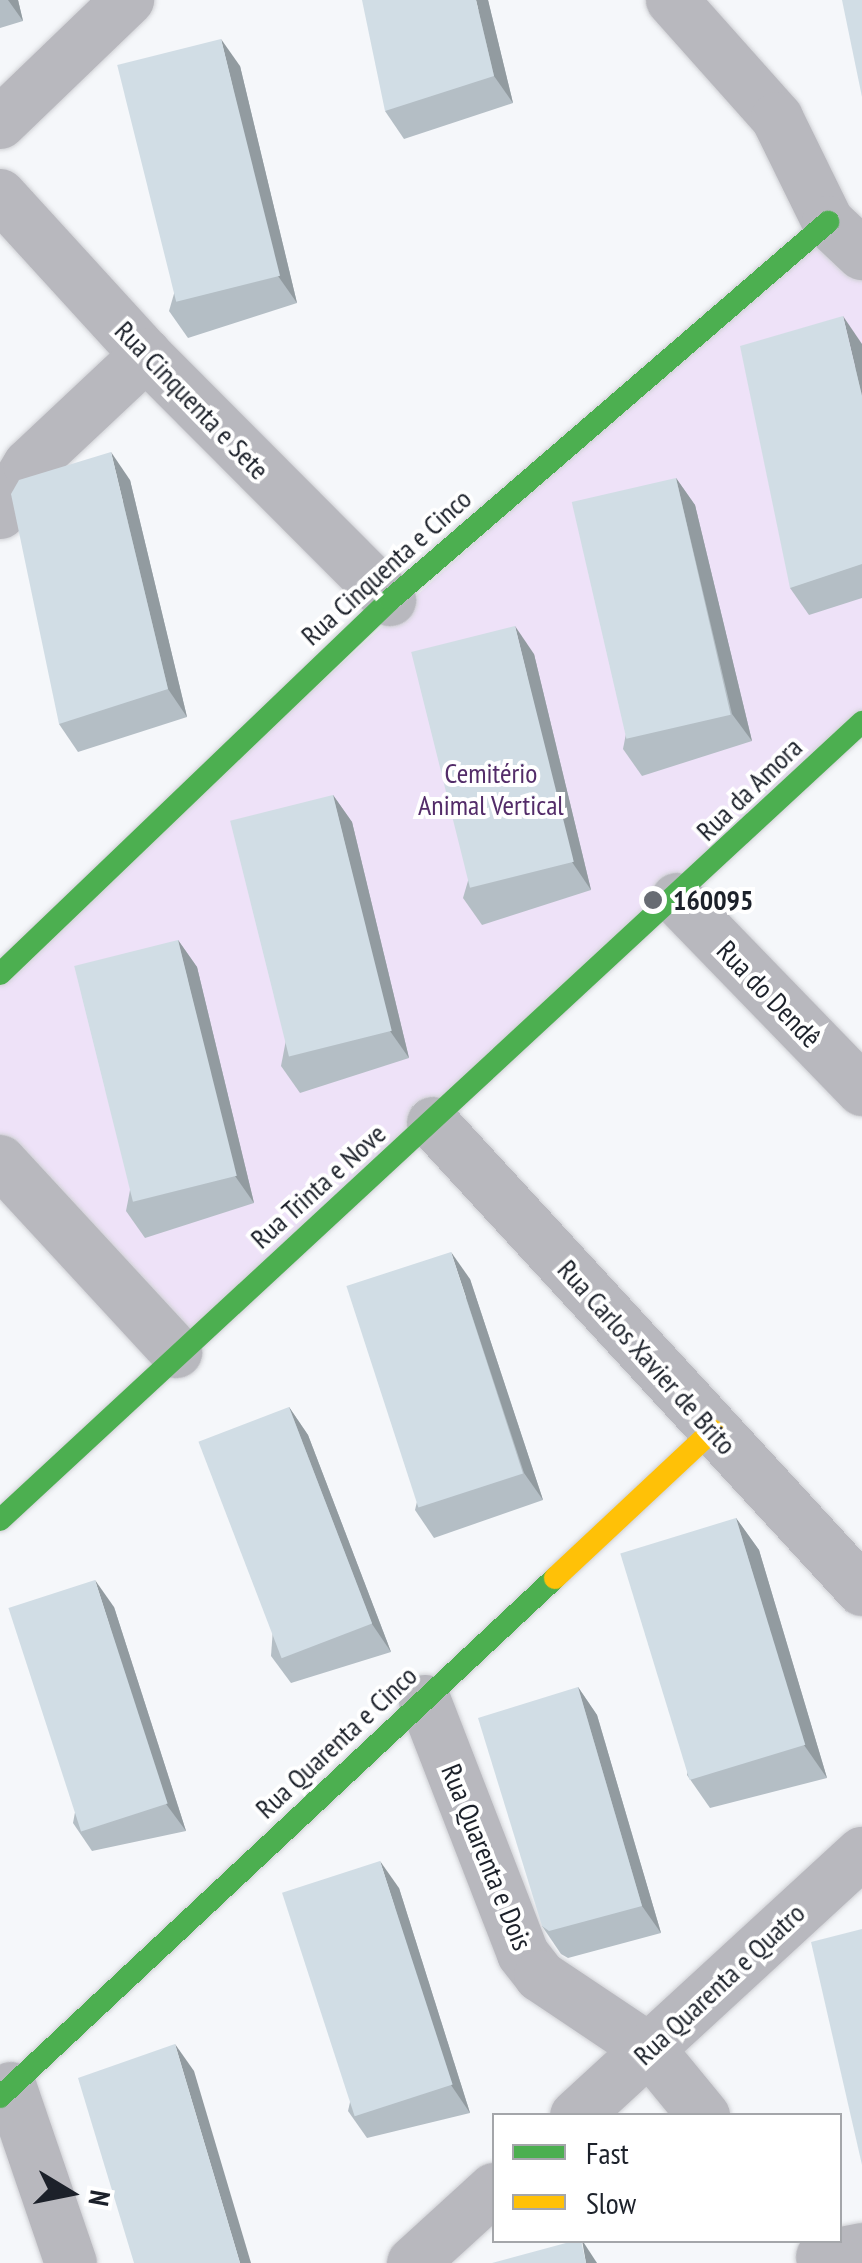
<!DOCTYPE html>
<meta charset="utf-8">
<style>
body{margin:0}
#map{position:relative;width:862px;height:2263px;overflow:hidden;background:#f5f7fa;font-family:"PT Sans Narrow",sans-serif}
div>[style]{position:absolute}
.green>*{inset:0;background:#eee2f8}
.roads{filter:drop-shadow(0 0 2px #cfd0d4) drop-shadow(0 0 2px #cfd0d4)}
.street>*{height:52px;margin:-26px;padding:0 26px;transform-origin:26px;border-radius:26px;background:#b8b8be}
.fast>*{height:22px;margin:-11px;padding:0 11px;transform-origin:11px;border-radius:11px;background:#4caf50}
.slow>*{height:22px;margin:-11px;padding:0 11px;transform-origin:11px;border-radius:11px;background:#ffc107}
.wall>*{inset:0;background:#b4bec5}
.shaded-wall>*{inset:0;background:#929ba0}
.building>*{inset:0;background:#d1dde5;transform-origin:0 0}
.dots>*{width:28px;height:28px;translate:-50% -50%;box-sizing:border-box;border:5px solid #fff;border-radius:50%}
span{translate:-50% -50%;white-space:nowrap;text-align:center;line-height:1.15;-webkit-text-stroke:8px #fff;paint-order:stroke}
.street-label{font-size:28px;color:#1c212a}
.park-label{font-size:28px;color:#532c69}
.poi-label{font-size:28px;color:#1c212a;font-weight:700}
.left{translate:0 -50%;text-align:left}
.legend{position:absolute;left:492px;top:2113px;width:350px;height:130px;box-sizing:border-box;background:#fff;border:2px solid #a4a6aa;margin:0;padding:12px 18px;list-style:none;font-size:30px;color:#1c212a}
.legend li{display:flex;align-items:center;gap:20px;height:50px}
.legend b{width:50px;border:2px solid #a4a6aa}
.north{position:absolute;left:20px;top:2143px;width:100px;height:100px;-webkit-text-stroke:8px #fff;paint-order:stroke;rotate:100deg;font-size:28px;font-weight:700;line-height:40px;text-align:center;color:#1c212a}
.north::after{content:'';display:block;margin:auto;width:35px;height:45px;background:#1c212a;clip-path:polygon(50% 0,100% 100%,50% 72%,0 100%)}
</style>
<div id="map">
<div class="green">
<div style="clip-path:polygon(828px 222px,862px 254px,862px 725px,176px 1352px,0 1161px,0 974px)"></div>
</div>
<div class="roads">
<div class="street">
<div style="left:672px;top:0;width:158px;rotate:48.3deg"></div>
<div style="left:777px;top:118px;width:116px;rotate:63.9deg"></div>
<div style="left:828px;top:222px;width:47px;rotate:43.3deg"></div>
<div style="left:0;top:123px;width:178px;rotate:-43.9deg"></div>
<div style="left:0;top:195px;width:217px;rotate:47.6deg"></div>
<div style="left:146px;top:355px;width:346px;rotate:45.1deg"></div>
<div style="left:0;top:513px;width:56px;rotate:-58.9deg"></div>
<div style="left:29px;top:465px;width:161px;rotate:-43.2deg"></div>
<div style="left:677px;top:899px;width:266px;rotate:45.9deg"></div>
<div style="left:433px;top:1123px;width:634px;rotate:47.43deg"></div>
<div style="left:0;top:1161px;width:260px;rotate:47.3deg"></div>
<div style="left:425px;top:1701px;width:271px;rotate:68.8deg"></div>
<div style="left:523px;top:1954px;width:28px;rotate:52deg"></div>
<div style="left:540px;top:1976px;width:131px;rotate:33.8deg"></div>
<div style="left:649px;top:2049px;width:87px;rotate:50.6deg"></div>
<div style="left:11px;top:2088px;width:185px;rotate:71.1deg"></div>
<div style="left:576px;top:2116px;width:389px;rotate:-42.6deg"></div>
<div style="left:822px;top:2257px;width:41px;rotate:-11.3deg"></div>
<div style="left:413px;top:2263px;width:110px;rotate:-42.4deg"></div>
</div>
<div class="fast">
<div style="left:0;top:974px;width:540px;rotate:-43.8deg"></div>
<div style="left:390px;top:600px;width:579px;rotate:-40.79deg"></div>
<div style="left:0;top:1520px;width:1175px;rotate:-42.79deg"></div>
<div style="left:0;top:2097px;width:760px;rotate:-43.08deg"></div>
</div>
<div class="slow">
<div style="left:555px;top:1578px;width:216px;rotate:-43.1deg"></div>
</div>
</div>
<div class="wall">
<div style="clip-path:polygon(0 0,18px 0,23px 21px,0 28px)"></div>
<div style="clip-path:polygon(488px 0,513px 103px,404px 139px,385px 111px)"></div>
<div style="clip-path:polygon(240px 66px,297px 303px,188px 338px,169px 311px)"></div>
<div style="clip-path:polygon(862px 344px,862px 598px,809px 615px,790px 588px)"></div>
<div style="clip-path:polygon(676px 478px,695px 505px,752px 741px,642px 776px,623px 749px)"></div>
<div style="clip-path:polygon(130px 480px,187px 717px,78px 752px,59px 724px)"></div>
<div style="clip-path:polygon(534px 654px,591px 890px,482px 925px,463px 898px)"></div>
<div style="clip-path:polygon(333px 795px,352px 822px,409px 1058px,300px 1093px,281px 1066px)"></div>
<div style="clip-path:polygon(178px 940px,197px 967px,254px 1203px,145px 1238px,126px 1211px)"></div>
<div style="clip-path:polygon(470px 1279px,543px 1500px,434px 1538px,415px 1510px)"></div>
<div style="clip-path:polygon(289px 1407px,308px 1435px,391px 1652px,291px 1683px,271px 1656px)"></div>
<div style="clip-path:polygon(736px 1518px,759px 1550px,827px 1778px,710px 1808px,687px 1775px)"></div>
<div style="clip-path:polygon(114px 1607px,186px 1831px,92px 1851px,73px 1823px)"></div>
<div style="clip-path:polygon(578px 1687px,597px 1715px,661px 1933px,568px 1958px,561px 1954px,542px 1926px)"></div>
<div style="clip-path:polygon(399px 1888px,470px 2113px,367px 2138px,348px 2111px)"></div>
</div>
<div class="shaded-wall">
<div style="clip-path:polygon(8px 0,18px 0,23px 21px)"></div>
<div style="clip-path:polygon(476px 0,488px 0,513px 103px,494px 76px)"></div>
<div style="clip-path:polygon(221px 39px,240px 66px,297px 303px,278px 276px)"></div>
<div style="clip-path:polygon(843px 316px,862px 344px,862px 396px)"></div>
<div style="clip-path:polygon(111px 452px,130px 480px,187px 717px,168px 689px)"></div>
<div style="clip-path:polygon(676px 478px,695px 505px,752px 741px,732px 714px)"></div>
<div style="clip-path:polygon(515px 626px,534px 654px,591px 890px,572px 862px)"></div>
<div style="clip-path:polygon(333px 795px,352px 822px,409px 1058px,390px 1031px)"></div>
<div style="clip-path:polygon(178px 940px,197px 967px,254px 1203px,235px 1176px)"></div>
<div style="clip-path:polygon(451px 1252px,470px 1279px,543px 1500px,524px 1473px)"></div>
<div style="clip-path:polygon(289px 1407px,308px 1435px,391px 1652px,372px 1624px)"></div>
<div style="clip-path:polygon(736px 1518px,759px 1550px,827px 1778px,804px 1745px)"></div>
<div style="clip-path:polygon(95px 1580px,114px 1607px,186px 1831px,166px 1804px)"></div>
<div style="clip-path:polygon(578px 1687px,597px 1715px,661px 1933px,642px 1906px)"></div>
<div style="clip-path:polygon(380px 1861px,399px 1888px,470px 2113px,451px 2085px)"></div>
<div style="clip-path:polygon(175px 2044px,194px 2071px,251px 2263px,240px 2263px)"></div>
<div style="clip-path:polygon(582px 2240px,597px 2263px,586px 2263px)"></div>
</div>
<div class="building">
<div style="clip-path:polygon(362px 0,476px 0,494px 76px,385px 111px)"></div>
<div style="clip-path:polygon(842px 0,862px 0,862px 97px)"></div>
<div style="left:221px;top:39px;width:244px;height:107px;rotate:76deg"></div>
<div style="clip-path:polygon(843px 316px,862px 396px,862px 564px,790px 588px,740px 346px)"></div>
<div style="clip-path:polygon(111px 452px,168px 689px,59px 724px,11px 494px,19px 480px)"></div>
<div style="left:676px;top:478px;width:243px;height:107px;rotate:77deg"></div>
<div style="left:515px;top:626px;width:243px;height:107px;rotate:76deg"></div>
<div style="left:333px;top:795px;width:243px;height:106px;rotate:76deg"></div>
<div style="left:178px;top:940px;width:243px;height:107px;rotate:76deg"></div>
<div style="left:451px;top:1252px;width:233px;height:110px;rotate:72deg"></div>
<div style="left:289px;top:1407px;width:232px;height:97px;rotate:69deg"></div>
<div style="left:736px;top:1518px;width:237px;height:121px;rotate:73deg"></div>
<div style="left:95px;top:1580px;width:235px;height:91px;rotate:72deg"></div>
<div style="clip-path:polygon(578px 1687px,642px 1906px,549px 1931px,542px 1926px,478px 1718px)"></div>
<div style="left:380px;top:1861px;width:235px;height:103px;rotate:72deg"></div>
<div style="clip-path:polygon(862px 1929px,862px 2165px,811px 1942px)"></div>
<div style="clip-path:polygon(175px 2044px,240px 2263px,134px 2263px,78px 2078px)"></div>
<div style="clip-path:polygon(577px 2240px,581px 2240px,586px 2263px,492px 2263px)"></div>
</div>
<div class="dots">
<div style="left:653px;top:900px;background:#686c73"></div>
</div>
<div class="street-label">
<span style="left:192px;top:400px;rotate:46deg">Rua Cinquenta e Sete</span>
<span style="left:386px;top:567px;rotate:-42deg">Rua Cinquenta e Cinco</span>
<span style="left:749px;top:789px;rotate:-44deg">Rua da Amora</span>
<span style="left:769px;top:994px;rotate:46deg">Rua do Dendê</span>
<span style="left:318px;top:1186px;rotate:-42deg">Rua Trinta e Nove</span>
<span style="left:647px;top:1357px;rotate:48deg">Rua Carlos Xavier de Brito</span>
<span style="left:336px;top:1742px;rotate:-43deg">Rua Quarenta e Cinco</span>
<span style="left:487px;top:1857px;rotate:68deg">Rua Quarenta e Dois</span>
<span style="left:719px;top:1984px;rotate:-43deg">Rua Quarenta e Quatro</span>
</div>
<div class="park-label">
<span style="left:491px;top:789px">Cemitério<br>Animal Vertical</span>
</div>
<div class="poi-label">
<span class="left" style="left:673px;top:900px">160095</span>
</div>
<ul class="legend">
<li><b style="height:12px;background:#4caf50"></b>Fast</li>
<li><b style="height:12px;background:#ffc107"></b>Slow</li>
</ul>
<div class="north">N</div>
</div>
